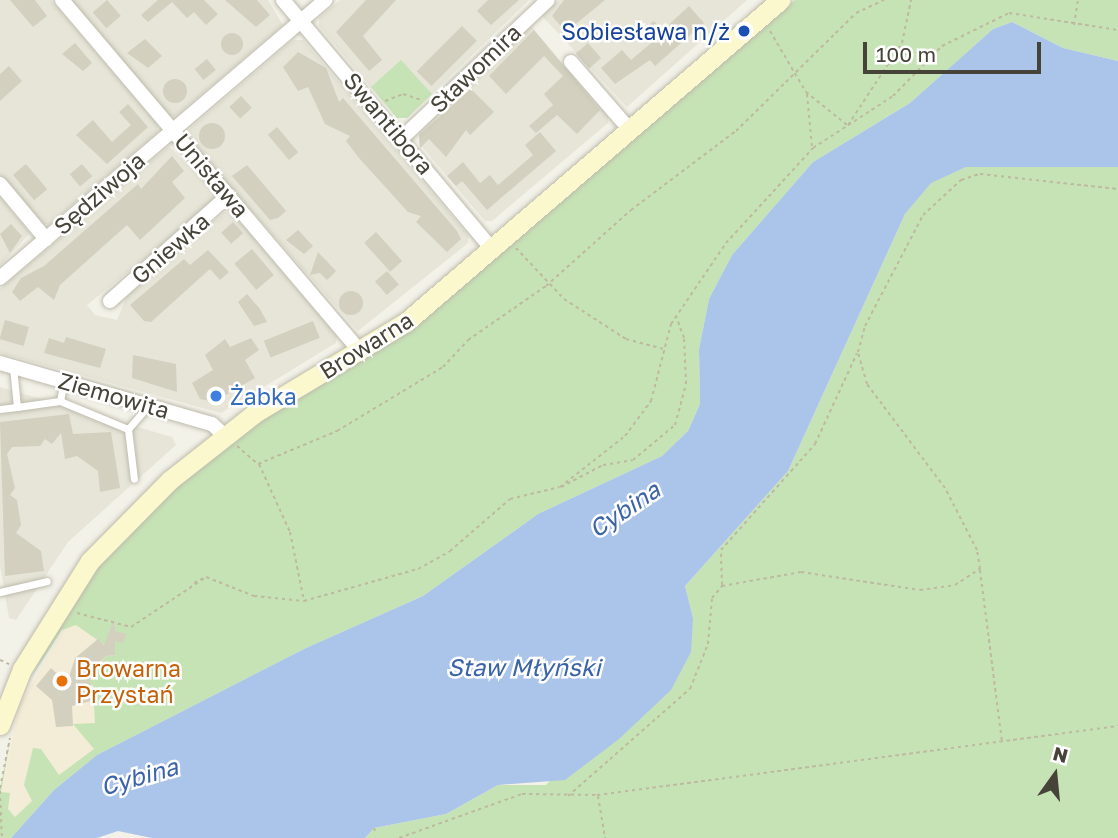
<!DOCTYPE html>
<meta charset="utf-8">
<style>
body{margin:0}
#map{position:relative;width:1118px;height:838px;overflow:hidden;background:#f3f2e9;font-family:"Golos Text",sans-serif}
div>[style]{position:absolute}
.residential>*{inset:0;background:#e6e5d8}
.commercial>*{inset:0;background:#f3ecd6}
.green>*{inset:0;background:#c6e3b6}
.water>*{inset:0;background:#abc4ea}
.building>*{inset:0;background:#d3d0bf;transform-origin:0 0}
.round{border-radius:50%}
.path>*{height:2px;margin-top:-1px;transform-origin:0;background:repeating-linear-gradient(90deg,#beb99f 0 3.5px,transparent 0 7px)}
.roads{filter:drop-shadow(0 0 2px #bebbac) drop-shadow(0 0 2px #bebbac)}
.lane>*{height:7px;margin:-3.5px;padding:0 3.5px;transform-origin:3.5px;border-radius:3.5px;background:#fff}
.street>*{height:14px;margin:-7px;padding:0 7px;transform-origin:7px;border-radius:7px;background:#fff}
.secondary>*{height:19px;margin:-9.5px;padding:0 9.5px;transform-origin:9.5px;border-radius:9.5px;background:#faf8cc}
.dots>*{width:19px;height:19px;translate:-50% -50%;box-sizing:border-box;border:4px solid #fff;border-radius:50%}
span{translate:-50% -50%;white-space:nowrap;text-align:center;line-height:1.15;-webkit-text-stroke:5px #fff;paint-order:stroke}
.transit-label{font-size:23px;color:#164399}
.right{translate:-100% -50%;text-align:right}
.street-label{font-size:23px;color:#464338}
.shop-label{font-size:23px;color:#366cbe}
.left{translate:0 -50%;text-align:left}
.food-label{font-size:23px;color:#c56008}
.water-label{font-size:24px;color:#3b64a8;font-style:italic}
.north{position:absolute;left:1020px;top:740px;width:70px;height:70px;-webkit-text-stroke:5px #fff;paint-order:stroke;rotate:15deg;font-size:19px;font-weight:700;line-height:28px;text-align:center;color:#464338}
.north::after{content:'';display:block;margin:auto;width:24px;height:32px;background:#464338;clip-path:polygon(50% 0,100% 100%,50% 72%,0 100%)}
.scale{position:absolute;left:863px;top:42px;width:178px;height:32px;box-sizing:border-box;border:4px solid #464338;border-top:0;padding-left:9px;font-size:21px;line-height:24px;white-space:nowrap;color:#464338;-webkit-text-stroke:5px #fff;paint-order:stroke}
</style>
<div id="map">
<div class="residential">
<div style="clip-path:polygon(0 0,51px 0,158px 125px,157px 133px,49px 224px,42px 224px,0 175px)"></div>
<div style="clip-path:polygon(70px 0,268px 0,283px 25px,176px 116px,168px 116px)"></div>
<div style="clip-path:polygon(340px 0,529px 0,407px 118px,397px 118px,319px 26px,319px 18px)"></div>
<div style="clip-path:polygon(559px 0,747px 0,627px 107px,541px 15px)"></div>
<div style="clip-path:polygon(530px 25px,608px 116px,608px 123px,492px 221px,485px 221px,419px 143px,419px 133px)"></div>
<div style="clip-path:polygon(293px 40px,303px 40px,468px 235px,468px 243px,358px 331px,187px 138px,188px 130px)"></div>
<div style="clip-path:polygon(169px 146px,216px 194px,216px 201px,87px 305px,95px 315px,117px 320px,127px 296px,225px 212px,232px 213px,337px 336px,336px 343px,221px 413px,0 353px,0 289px)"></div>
<div style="clip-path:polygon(0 197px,30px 233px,0 266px)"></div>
<div style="clip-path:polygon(0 387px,172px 437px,176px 445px,68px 542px,16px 620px,9px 618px,0 565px)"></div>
</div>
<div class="commercial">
<div style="clip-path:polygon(289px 605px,16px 819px,8px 809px,1px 792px,19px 706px,70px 619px)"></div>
</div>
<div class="green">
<div style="clip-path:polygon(795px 0,1118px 0,1118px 61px,1063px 48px,1012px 22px,993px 29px,910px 103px,813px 162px,732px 255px,709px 299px,699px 349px,700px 404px,688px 431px,662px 456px,538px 514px,423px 596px,306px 648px,97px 755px,54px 790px,11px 838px,0 838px,0 788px,12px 731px,1px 792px,10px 793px,8px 809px,15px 817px,32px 801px,24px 785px,33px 748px,41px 749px,59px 775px,94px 749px,73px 724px,95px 723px,93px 685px,84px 685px,106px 656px,115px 655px,115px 645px,106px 646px,76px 625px,62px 630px,31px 678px,57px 626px,116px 539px,226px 441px,351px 368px)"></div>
<div style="clip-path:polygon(401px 60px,432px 94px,407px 118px,397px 118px,371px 87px)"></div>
<div style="clip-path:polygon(966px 167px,1118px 167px,1118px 838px,365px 838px,374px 828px,446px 814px,498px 785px,546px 785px,693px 618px,685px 586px,788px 471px,905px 214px,931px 182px)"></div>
</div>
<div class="water">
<div style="clip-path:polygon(1012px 22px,1063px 48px,1118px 61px,1118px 167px,966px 167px,931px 183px,905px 214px,788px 471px,685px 586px,693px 618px,691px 652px,671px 690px,619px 739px,565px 780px,498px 785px,446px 814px,374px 828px,365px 838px,152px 838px,118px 831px,97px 838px,11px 838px,54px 790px,97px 755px,306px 648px,423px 596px,538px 514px,662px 456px,688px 431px,700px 404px,699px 349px,709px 299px,732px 255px,813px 162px,910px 103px,993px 29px)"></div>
</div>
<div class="building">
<div style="clip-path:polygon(10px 0,35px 0,47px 16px,33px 27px)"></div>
<div style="left:107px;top:0;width:21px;height:19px;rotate:49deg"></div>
<div style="clip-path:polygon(158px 0,204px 0,218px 14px,206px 25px,194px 12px,187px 18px,172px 2px,148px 22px,141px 15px)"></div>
<div style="clip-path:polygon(225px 0,257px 0,270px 15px,256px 27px)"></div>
<div style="clip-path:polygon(366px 0,396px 0,363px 36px,382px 60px,369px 71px,336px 32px)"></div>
<div style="clip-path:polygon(488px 0,519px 0,491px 25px,477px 11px)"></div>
<div style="clip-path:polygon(564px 0,605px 0,566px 32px,552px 16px)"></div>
<div style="clip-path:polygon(689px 6px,704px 23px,655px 66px,650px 60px,615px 84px,601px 68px,622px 50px,631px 60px,656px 39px,646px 27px,654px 21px,663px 30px)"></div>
<div style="left:462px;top:26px;width:21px;height:64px;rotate:45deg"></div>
<div style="clip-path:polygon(534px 30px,600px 110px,577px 134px,557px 115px,536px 133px,529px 126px,553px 105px,544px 94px,563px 76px,544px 56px,506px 94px,489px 76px)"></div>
<div class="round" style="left:221px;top:33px;width:22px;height:22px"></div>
<div style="clip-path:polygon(145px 39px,162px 56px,148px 68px,127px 53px)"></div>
<div style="clip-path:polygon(75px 43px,92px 63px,83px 71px,62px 54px)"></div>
<div style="left:588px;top:43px;width:20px;height:16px;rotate:49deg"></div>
<div style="clip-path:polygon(298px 52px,326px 68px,339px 102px,343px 98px,457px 231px,461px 239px,447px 252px,416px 222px,421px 216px,408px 212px,359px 158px,346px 141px,350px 136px,325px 124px,308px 87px,298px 91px,283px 67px)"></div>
<div style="left:207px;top:59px;width:14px;height:16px;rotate:51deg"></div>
<div style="clip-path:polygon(9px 66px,22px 81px,0 101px,0 74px)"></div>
<div class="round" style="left:163px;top:79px;width:24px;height:24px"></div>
<div style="clip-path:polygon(471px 89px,494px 112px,470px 135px,466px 130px,446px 157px,429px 139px,420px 148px,419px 135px)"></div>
<div style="left:241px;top:96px;width:16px;height:16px;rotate:47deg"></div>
<div style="clip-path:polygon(128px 104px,148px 127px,107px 164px,76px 135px,93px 120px,112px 142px,131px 125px,119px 112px)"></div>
<div class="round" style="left:199px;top:123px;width:26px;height:26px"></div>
<div style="left:277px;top:127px;width:33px;height:12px;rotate:50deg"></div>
<div style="clip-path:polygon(540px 132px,556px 151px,487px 210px,462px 181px,456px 186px,447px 176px,463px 162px,480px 183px,490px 175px,498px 185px,533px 155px,525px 145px)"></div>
<div style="clip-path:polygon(172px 156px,184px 171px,172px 182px,185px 198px,140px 240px,127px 225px,60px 285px,54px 300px,38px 287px,20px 301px,12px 292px,21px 278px,44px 266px,138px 184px,141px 189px)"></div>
<div style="left:26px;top:164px;width:33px;height:17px;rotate:50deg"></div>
<div style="left:82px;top:164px;width:16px;height:16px;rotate:50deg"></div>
<div style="clip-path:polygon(247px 165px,286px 211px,278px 218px,270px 220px,232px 176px)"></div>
<div style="left:233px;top:222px;width:15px;height:16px;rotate:48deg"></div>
<div style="clip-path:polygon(11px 224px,22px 236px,10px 253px,0 234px)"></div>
<div style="clip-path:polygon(298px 230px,313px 246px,304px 254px,286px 240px)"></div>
<div style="left:376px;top:232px;width:39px;height:16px;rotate:48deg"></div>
<div style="left:252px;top:249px;width:34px;height:23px;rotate:50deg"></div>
<div style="clip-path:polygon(208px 250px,229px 272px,220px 280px,210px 269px,151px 322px,144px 321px,130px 305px,184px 259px,190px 265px)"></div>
<div style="clip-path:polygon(318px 252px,336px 271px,327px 280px,320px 273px,310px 275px)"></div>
<div style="left:387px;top:271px;width:18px;height:16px;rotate:49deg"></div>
<div class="round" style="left:339px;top:291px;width:24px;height:24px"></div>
<div style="clip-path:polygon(247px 294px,260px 309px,267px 322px,254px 326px,238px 302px)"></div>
<div style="left:5px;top:320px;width:25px;height:20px;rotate:16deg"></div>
<div style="left:313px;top:321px;width:18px;height:53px;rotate:68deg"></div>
<div style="clip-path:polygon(66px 337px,106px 349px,100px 368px,44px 353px,49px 338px,64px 343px)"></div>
<div style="clip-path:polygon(251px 338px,259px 350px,245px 360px,255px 378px,214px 402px,200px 399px,192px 383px,213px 370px,205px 355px,225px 339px,230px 347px)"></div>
<div style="clip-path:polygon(133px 355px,176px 364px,177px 392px,132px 378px)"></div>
<div style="clip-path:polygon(69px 414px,73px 434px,111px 432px,120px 488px,100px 492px,98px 471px,77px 456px,65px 459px,61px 433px,52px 444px,45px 439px,40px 446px,12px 447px,7px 454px,15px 488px,10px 495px,17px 500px,21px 525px,16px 533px,41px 551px,44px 571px,5px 576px,0 422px)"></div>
<div style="clip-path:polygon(114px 619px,115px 631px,126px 634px,123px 643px,115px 641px,115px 655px,106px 656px,90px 673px,91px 701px,72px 706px,73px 726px,56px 727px,52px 700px,36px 686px,51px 668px,67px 683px,75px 658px,98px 639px,104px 645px)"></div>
</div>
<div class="path">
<div style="left:1074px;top:25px;width:25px;rotate:-81deg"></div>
<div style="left:770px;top:31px;width:71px;rotate:59.5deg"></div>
<div style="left:806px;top:92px;width:53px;rotate:38.8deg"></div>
<div style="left:807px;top:94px;width:53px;rotate:84.6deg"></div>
<div style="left:385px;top:101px;width:19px;rotate:-21deg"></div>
<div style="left:403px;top:94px;width:19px;rotate:18deg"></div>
<div style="left:848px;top:125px;width:98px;rotate:-56.6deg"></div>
<div style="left:902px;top:43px;width:44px;rotate:-78.2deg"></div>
<div style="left:516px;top:248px;width:70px;rotate:46.7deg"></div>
<div style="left:564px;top:299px;width:74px;rotate:32.8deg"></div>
<div style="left:626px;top:339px;width:38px;rotate:15deg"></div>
<div style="left:237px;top:446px;width:28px;rotate:41deg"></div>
<div style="left:258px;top:464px;width:86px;rotate:-22.7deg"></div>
<div style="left:337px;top:431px;width:124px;rotate:-31.1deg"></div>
<div style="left:443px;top:367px;width:37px;rotate:-47deg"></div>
<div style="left:468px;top:340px;width:95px;rotate:-34.7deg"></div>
<div style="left:546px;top:286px;width:114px;rotate:-41.8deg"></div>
<div style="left:631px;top:210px;width:131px;rotate:-37deg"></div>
<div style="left:736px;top:131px;width:168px;rotate:-44.5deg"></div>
<div style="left:856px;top:13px;width:31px;rotate:-25deg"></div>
<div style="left:259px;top:464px;width:75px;rotate:65.5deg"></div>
<div style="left:290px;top:532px;width:70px;rotate:78.5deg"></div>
<div style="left:561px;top:487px;width:47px;rotate:-27.6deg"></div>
<div style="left:603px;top:465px;width:30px;rotate:-9deg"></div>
<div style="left:633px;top:460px;width:55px;rotate:-39.8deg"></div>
<div style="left:675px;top:425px;width:42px;rotate:-75deg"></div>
<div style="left:686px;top:384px;width:46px;rotate:-92.5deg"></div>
<div style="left:684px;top:338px;width:23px;rotate:-110deg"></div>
<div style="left:980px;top:570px;width:172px;rotate:82.7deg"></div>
<div style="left:194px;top:583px;width:13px;rotate:-27deg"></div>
<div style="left:722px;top:585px;width:35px;rotate:-92deg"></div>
<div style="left:721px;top:550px;width:142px;rotate:-48.4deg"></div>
<div style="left:815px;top:444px;width:100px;rotate:-65.2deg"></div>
<div style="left:77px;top:613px;width:56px;rotate:14.5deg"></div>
<div style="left:131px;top:627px;width:90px;rotate:-33.7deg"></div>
<div style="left:206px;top:577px;width:52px;rotate:21.6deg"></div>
<div style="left:254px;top:596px;width:50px;rotate:5.7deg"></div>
<div style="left:304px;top:601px;width:118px;rotate:-15.7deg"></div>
<div style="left:418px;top:569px;width:37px;rotate:-29deg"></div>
<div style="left:450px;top:551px;width:79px;rotate:-40.9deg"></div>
<div style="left:510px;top:499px;width:51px;rotate:-13.5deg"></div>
<div style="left:560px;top:487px;width:83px;rotate:-38.1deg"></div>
<div style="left:625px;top:436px;width:44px;rotate:-53.4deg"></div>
<div style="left:651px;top:401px;width:80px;rotate:-75.4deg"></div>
<div style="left:671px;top:324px;width:98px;rotate:-55.8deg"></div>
<div style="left:726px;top:243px;width:129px;rotate:-47.5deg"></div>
<div style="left:813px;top:148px;width:95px;rotate:-33deg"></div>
<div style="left:893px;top:96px;width:70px;rotate:-45.6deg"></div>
<div style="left:942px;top:46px;width:75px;rotate:-26.2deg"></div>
<div style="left:1009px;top:13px;width:110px;rotate:8.9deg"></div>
<div style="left:0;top:660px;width:10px;rotate:24deg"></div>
<div style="left:0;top:788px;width:51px;rotate:-78.7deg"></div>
<div style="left:0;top:791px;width:47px;rotate:87.6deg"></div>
<div style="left:568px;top:796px;width:162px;rotate:-41.3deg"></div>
<div style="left:690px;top:689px;width:48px;rotate:-68.2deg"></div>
<div style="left:708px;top:644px;width:46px;rotate:-85deg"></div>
<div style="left:712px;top:598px;width:16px;rotate:-50deg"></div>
<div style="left:722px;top:586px;width:80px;rotate:-10deg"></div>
<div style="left:801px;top:572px;width:120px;rotate:8.6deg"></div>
<div style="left:920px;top:590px;width:35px;rotate:-8deg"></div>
<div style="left:955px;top:585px;width:30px;rotate:-33deg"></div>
<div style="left:980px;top:569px;width:19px;rotate:-99deg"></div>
<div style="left:977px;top:550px;width:70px;rotate:-117.3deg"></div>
<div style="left:945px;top:488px;width:130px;rotate:-126.9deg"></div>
<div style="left:867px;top:384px;width:33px;rotate:-106deg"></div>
<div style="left:858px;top:352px;width:27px;rotate:-75deg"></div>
<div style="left:865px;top:326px;width:125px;rotate:-62.4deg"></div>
<div style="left:923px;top:215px;width:52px;rotate:-42.6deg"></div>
<div style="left:961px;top:180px;width:20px;rotate:-18deg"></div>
<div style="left:980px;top:174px;width:139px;rotate:6.2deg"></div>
<div style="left:598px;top:796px;width:43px;rotate:80.5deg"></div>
<div style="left:374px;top:828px;width:3px;rotate:72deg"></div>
<div style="left:399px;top:838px;width:131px;rotate:-19.7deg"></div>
<div style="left:522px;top:794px;width:75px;rotate:0.8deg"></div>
<div style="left:597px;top:795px;width:526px;rotate:-7.54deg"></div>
</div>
<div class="roads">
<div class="lane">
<div style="left:60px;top:401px;width:74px;rotate:22.4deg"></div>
<div style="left:128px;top:429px;width:30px;rotate:-49deg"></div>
<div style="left:17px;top:407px;width:43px;rotate:-7.9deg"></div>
<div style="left:60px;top:401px;width:20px;rotate:-79deg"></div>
<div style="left:0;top:409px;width:17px;rotate:-7deg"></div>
<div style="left:17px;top:407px;width:40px;rotate:-95.7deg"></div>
<div style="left:128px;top:429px;width:50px;rotate:83.2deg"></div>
<div style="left:0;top:592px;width:48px;rotate:-13.2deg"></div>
</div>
<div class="street">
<div style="left:62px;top:0;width:461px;rotate:49.7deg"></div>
<div style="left:283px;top:0;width:325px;rotate:50deg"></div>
<div style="left:571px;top:62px;width:90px;rotate:49.1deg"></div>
<div style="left:403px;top:137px;width:199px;rotate:-43.4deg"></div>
<div style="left:0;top:184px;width:72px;rotate:50.1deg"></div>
<div style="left:0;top:278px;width:428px;rotate:-40.5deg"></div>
<div style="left:110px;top:301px;width:159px;rotate:-41.7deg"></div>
<div style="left:0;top:363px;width:221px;rotate:16.1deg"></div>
<div style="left:212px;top:424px;width:16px;rotate:43deg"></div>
</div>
<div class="secondary">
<div style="left:0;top:725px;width:60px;rotate:-68.6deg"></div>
<div style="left:22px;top:669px;width:128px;rotate:-57.8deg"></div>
<div style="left:90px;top:561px;width:114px;rotate:-45.4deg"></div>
<div style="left:170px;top:480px;width:108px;rotate:-38.2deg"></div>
<div style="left:255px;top:413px;width:176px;rotate:-31.1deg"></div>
<div style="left:406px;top:322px;width:494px;rotate:-40.7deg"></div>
</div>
</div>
<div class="dots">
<div style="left:744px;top:31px;background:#1a4fb4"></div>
<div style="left:216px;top:396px;background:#3f7fe0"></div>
<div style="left:62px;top:681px;background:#e8710a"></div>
</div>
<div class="transit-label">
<span class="right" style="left:730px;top:31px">Sobiesława n/ż</span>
</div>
<div class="street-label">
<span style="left:475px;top:68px;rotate:-44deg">Sławomira</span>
<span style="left:389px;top:123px;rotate:50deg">Swantibora</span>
<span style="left:212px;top:175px;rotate:50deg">Unisława</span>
<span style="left:99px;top:193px;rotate:-41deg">Sędziwoja</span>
<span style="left:170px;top:248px;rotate:-41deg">Gniewka</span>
<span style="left:366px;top:345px;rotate:-32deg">Browarna</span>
<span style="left:114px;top:395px;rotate:16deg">Ziemowita</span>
</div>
<div class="shop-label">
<span class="left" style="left:230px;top:396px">Żabka</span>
</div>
<div class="food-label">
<span class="left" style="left:76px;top:681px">Browarna<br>Przystań</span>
</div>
<div class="water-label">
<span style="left:624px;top:509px;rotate:-34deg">Cybina</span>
<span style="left:524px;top:667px">Staw Młyński</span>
<span style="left:139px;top:776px;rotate:-16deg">Cybina</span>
</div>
<div class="north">N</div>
<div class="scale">100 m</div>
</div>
